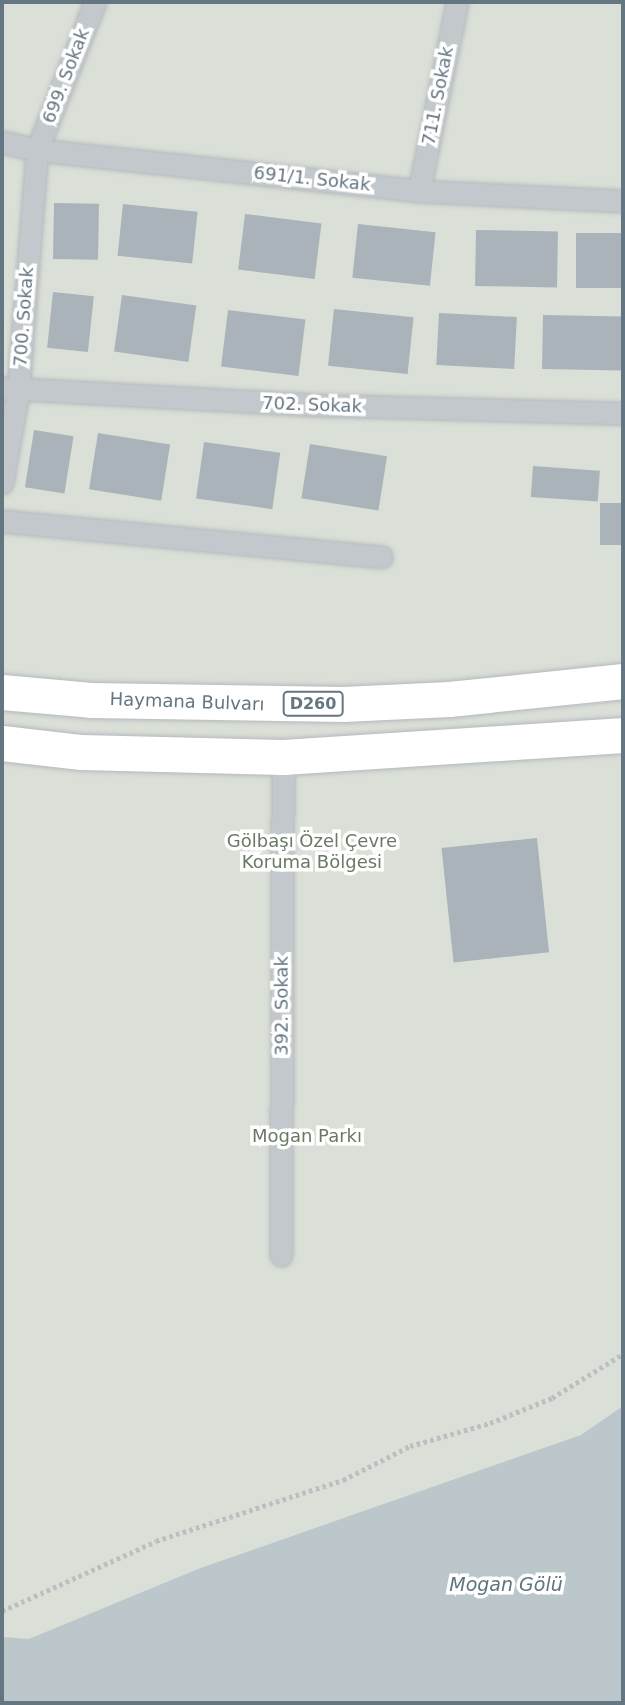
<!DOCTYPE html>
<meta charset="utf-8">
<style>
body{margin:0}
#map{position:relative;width:625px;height:1705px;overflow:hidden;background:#fafaf8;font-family:"DejaVu Sans",sans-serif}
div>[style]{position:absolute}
.green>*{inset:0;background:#dadfd7;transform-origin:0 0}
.water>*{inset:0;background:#bbc7cb}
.building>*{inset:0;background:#aab3b9;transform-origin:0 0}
.path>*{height:4.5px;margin-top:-2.25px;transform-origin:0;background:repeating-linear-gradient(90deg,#bbbfc2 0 3.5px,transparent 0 7px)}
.roads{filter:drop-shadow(0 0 2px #b4b9bd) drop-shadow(0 0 2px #b4b9bd)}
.minor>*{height:21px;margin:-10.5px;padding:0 10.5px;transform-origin:10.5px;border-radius:10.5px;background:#c3c8cc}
.trunk>*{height:35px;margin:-17.5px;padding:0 17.5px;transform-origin:17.5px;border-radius:17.5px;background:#fff}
span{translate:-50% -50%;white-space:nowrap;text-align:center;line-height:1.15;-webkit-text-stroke:7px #fff;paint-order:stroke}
.shield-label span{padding:2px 5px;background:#fff;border:2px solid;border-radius:5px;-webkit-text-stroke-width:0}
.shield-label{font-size:16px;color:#657683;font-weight:700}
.street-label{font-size:18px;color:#657683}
.park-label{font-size:18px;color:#687a64}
.water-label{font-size:19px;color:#60757c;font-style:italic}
.frame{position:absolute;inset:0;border:4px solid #657683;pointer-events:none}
</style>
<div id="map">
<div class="green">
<div style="left:2px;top:2px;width:621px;height:1701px"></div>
</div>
<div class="water">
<div style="clip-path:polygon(623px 1406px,623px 1703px,2px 1703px,2px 1637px,29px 1639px,198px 1569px,581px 1435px)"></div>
</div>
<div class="building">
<div style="left:54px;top:203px;width:45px;height:56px;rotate:1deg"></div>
<div style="left:123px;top:204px;width:75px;height:52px;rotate:6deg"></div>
<div style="left:245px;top:214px;width:77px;height:56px;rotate:7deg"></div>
<div style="left:358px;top:224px;width:78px;height:54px;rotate:6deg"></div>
<div style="left:476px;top:230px;width:82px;height:56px;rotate:1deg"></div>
<div style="left:623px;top:233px;width:55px;height:47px;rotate:90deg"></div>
<div style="left:53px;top:292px;width:41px;height:56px;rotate:6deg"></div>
<div style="left:122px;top:295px;width:75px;height:57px;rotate:8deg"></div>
<div style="left:334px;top:309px;width:80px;height:57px;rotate:6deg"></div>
<div style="left:228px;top:310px;width:78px;height:57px;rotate:7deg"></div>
<div style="left:439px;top:313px;width:78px;height:52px;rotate:3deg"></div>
<div style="left:543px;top:315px;width:80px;height:54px;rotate:1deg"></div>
<div style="left:34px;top:430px;width:40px;height:58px;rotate:9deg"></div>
<div style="left:98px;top:433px;width:73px;height:57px;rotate:9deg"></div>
<div style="left:204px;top:442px;width:77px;height:57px;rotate:8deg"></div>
<div style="left:310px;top:444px;width:78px;height:55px;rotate:9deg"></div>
<div style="left:533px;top:466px;width:67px;height:31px;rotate:4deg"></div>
<div style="left:600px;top:503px;width:23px;height:42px"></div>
<div style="left:537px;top:838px;width:115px;height:96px;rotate:84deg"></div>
</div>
<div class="path">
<div style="left:2px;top:1611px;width:169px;rotate:-24.4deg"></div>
<div style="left:156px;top:1541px;width:197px;rotate:-18.1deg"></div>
<div style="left:343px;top:1480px;width:75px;rotate:-26.9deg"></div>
<div style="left:410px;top:1446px;width:83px;rotate:-16deg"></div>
<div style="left:490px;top:1423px;width:67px;rotate:-22deg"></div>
<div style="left:552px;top:1398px;width:84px;rotate:-31.8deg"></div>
</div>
<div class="roads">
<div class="minor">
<div style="left:2px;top:142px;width:36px;rotate:13deg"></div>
<div style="left:37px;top:150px;width:384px;rotate:6.1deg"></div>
<div style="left:419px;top:191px;width:204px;rotate:2.8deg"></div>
<div style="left:419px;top:191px;width:193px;rotate:-78.6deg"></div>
<div style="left:2px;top:388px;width:310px;rotate:3.1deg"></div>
<div style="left:312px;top:405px;width:311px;rotate:1.5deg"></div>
<div style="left:2px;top:483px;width:92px;rotate:-80deg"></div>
<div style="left:18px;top:392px;width:243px;rotate:-85.5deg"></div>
<div style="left:37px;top:150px;width:159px;rotate:-68.6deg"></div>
<div style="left:2px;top:521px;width:381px;rotate:5.4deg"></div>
<div style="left:281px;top:1255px;width:498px;rotate:-89.8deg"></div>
</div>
<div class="trunk">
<div style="left:2px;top:692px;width:89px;rotate:5.1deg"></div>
<div style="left:91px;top:700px;width:252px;rotate:0.9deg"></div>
<div style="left:343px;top:704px;width:106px;rotate:-2.7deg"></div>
<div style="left:449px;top:699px;width:175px;rotate:-5.9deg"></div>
<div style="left:2px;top:743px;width:80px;rotate:6.5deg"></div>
<div style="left:81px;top:752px;width:202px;rotate:1.4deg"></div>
<div style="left:283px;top:757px;width:341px;rotate:-3.7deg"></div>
</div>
</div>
<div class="shield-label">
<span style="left:313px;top:704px">D260</span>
</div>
<div class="street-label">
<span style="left:66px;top:76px;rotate:-69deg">699. Sokak</span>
<span style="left:438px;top:96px;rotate:-79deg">711. Sokak</span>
<span style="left:312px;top:179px;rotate:6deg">691/1. Sokak</span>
<span style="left:24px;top:317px;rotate:-86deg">700. Sokak</span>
<span style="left:312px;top:405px;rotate:2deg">702. Sokak</span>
<span style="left:187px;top:702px;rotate:2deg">Haymana Bulvarı</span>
<span style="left:282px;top:1006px;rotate:-90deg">392. Sokak</span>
</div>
<div class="park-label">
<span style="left:312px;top:852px">Gölbaşı Özel Çevre<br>Koruma Bölgesi</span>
<span style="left:307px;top:1136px">Mogan Parkı</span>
</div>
<div class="water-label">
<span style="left:506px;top:1585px">Mogan Gölü</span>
</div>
<div class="frame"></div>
</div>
